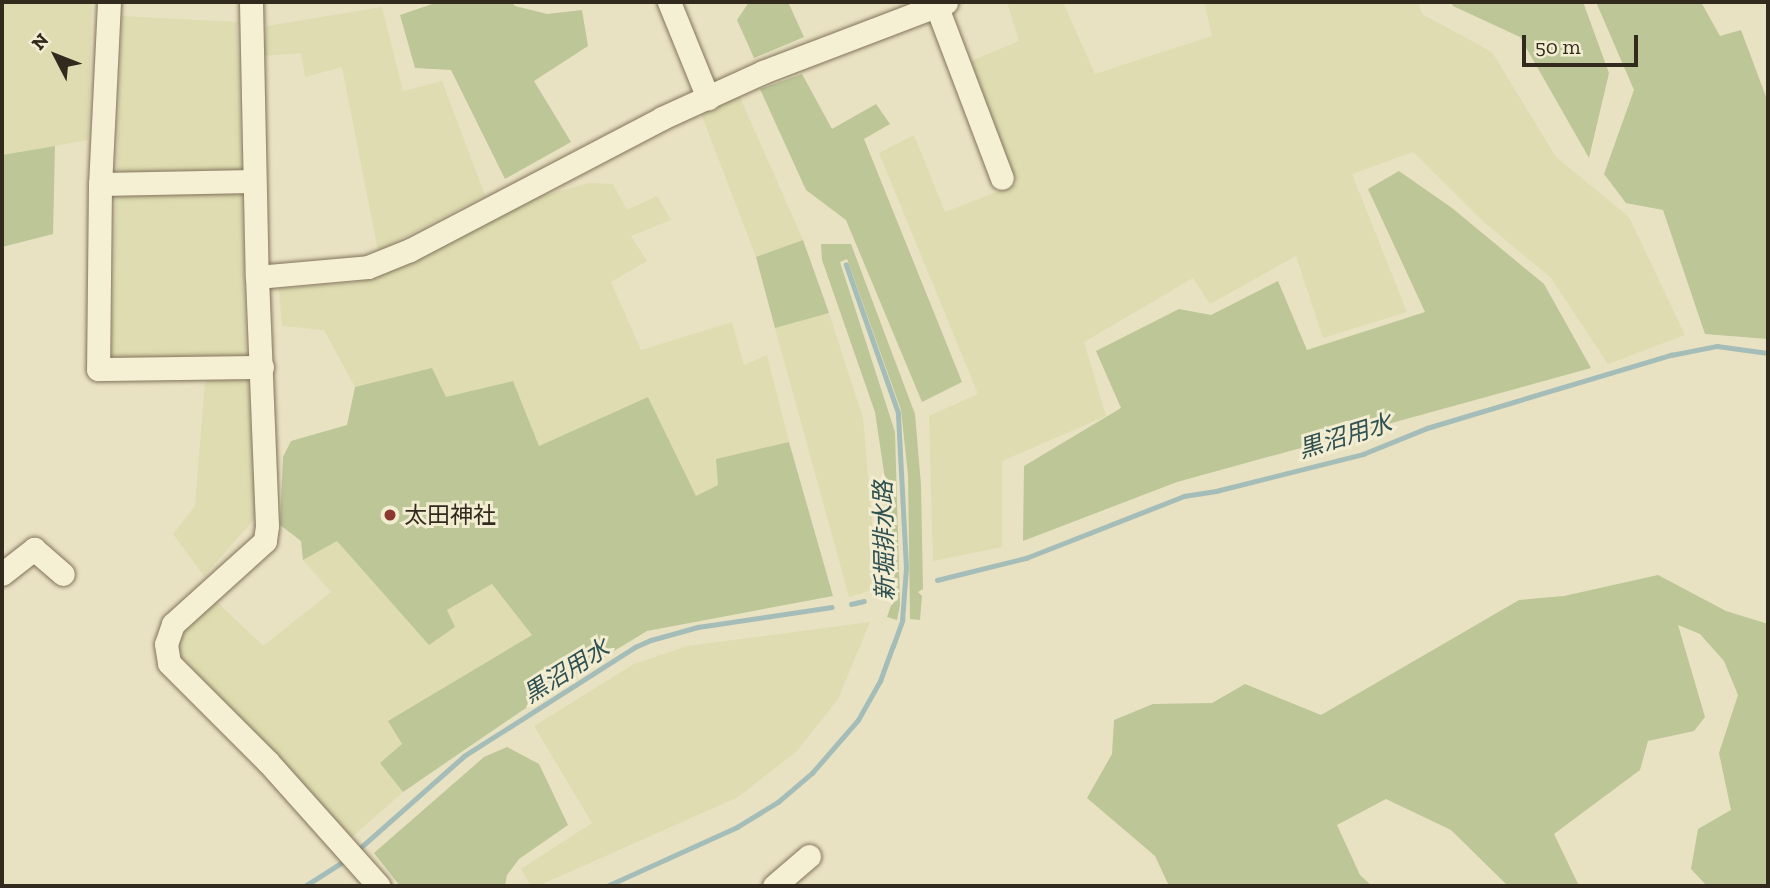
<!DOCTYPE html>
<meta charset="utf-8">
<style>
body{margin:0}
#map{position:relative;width:1770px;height:888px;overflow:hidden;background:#e9e2c2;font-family:"Zilla Slab","Noto Sans JP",serif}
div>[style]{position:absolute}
.farmland>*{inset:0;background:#dedcb0}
.green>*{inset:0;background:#bcc697}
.stream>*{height:4.5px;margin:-2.25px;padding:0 2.25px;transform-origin:2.25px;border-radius:2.25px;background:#a4bdb8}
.roads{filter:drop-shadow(0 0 2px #82735b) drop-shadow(0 0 2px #82735b)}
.minor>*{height:23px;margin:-11.5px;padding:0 11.5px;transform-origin:11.5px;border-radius:11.5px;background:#f5efd4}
.dots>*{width:19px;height:19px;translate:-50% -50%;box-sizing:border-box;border:4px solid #f2ecd1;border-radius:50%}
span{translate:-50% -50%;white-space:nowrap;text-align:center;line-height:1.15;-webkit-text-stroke:6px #f2ecd1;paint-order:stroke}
.poi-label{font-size:23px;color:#332a1e}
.left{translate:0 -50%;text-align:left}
.water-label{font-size:24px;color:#2e5051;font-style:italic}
.frame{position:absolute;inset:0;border:4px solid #332a1e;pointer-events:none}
.north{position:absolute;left:21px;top:21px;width:70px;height:70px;-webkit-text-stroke:5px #f2ecd1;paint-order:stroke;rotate:312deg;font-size:19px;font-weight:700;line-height:28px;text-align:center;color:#332a1e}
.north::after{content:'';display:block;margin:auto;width:24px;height:32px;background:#332a1e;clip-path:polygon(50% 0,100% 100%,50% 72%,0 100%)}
.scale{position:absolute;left:1522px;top:35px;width:116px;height:32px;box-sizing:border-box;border:4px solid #332a1e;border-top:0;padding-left:9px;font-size:21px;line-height:24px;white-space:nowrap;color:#332a1e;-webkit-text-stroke:5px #f2ecd1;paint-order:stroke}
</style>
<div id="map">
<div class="farmland">
<div style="clip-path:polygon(2px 2px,92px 2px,88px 140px,2px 155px)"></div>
<div style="clip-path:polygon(1007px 2px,1063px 2px,1095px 74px,1212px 36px,1204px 2px,1418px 2px,1422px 14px,1492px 52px,1556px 157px,1629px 217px,1685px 335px,1608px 364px,1551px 278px,1485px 223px,1413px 152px,1352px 174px,1407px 312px,1323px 338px,1296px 256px,1210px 304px,1193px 278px,1084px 342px,1106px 416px,1002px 461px,1002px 547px,933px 561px,929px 416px,978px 394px,879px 153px,914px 135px,945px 212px,1017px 184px,971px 61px,1019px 41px)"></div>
<div style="clip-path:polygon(382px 7px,403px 91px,442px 81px,485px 195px,378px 251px,342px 67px,305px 77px,301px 53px,263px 56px,267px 26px)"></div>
<div style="clip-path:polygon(122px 16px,237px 22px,246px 354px,257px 516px,204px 576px,173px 534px,195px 506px,207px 356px,111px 361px)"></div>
<div style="clip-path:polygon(738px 93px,803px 240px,756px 257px,700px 111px)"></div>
<div style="clip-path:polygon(589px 183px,613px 184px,627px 210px,657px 196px,671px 220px,631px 236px,647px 261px,611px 282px,641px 350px,732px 322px,744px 365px,767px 355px,789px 442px,717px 459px,718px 485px,696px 496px,648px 397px,539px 446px,513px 381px,445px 398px,431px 369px,355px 387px,324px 330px,282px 326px,279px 289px,358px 282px,432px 251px,534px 198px)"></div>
<div style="clip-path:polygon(829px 313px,863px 418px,878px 588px,849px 597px,775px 328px)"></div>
<div style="clip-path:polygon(337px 541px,376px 581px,446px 611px,492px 584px,532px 635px,389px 721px,402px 744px,380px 763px,403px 792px,352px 837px,180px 655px,178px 632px,214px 599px,263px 646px,331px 592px,303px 560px)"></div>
<div style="clip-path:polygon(870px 622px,838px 699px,797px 751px,738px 797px,538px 886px,531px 886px,521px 869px,592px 823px,534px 726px,634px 664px,687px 646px)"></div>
</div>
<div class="green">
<div style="clip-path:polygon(438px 2px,511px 2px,515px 6px,547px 14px,582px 10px,588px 46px,534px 81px,571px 142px,505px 179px,451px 70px,415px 68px,400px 15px)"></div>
<div style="clip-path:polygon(749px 2px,788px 2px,804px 37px,754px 58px,737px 20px)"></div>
<div style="clip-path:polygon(1451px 2px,1583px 2px,1609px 73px,1589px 158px,1520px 37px,1453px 6px)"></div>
<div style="clip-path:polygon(1596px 2px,1701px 2px,1720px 36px,1741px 30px,1768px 102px,1768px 339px,1705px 334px,1663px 210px,1626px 203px,1604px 174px,1634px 90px)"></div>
<div style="clip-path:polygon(802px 74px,832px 129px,876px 104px,890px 124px,864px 139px,962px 382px,922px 402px,846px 220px,806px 190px,760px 89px)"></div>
<div style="clip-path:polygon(55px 146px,53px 234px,2px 247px,2px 155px)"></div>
<div style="clip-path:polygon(1399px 171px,1452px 208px,1544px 284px,1591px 368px,1177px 482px,1023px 541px,1024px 466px,1121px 408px,1096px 351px,1179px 309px,1211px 315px,1278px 281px,1307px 350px,1425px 312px,1368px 189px)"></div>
<div style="clip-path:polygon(803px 240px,829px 313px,775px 328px,756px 257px)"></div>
<div style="clip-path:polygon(851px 244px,915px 414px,921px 485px,923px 589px,918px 592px,922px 596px,920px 620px,910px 619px,908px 475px,901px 410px,847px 259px,840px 262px,895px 432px,900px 605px,897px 620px,887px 617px,893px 600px,889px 599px,885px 479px,875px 412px,822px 260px,821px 244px)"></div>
<div style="clip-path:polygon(432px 368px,446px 397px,513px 381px,539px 446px,648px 397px,696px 496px,718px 485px,716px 459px,789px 442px,833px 596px,647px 631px,571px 677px,403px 792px,380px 763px,402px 744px,388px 721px,532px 635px,492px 584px,447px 610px,455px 627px,429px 645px,337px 541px,303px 560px,301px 541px,280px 525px,283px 457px,291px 441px,347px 425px,355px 387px)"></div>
<div style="clip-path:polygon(1658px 575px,1726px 611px,1768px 624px,1768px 886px,1707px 886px,1691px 869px,1698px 829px,1731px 810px,1719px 753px,1738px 695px,1724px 661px,1700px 634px,1678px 625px,1705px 717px,1694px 731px,1648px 741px,1640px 770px,1554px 834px,1579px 886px,1508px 886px,1451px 830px,1386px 799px,1337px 825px,1360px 875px,1372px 886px,1169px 886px,1155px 856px,1087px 798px,1112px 754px,1114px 720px,1153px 704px,1212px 703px,1245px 684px,1321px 715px,1519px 600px,1564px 596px)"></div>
<div style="clip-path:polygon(507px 747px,539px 764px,568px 825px,519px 859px,507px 875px,505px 886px,400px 886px,374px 853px,484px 757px)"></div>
</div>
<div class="stream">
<div style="left:937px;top:580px;width:92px;rotate:-13.9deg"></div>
<div style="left:1026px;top:558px;width:170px;rotate:-21.4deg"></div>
<div style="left:1184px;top:496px;width:32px;rotate:-9deg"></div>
<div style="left:1216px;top:491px;width:152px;rotate:-14.1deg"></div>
<div style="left:1363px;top:454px;width:69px;rotate:-22.1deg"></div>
<div style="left:1427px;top:428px;width:255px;rotate:-16.7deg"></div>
<div style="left:1671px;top:355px;width:47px;rotate:-11.1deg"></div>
<div style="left:1717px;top:346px;width:51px;rotate:7.8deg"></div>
<div style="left:851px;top:604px;width:13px;rotate:-13deg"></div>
<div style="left:359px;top:849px;width:140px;rotate:-41.5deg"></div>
<div style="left:464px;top:756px;width:203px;rotate:-32.5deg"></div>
<div style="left:635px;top:647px;width:17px;rotate:-24deg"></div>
<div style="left:651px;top:640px;width:49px;rotate:-15.5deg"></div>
<div style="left:698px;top:627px;width:135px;rotate:-8.5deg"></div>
<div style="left:305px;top:886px;width:49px;rotate:-32.4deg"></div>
<div style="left:607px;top:886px;width:143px;rotate:-24.4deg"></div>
<div style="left:737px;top:827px;width:48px;rotate:-31.4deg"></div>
<div style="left:778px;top:802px;width:45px;rotate:-40.5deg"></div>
<div style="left:812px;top:773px;width:70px;rotate:-49deg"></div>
<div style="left:858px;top:720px;width:45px;rotate:-60.6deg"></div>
<div style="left:880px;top:681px;width:37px;rotate:-70deg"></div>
<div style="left:893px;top:646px;width:27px;rotate:-70deg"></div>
<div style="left:902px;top:621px;width:53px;rotate:-85.7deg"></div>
<div style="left:906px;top:568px;width:155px;rotate:-93deg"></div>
<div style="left:898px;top:413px;width:157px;rotate:-109.4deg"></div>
</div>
<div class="roads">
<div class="minor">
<div style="left:109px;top:2px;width:182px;rotate:92.8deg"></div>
<div style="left:100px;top:184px;width:185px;rotate:90.6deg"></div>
<div style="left:98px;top:369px;width:164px;rotate:-0.7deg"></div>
<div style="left:251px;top:2px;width:275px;rotate:88.8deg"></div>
<div style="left:257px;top:277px;width:249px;rotate:87.7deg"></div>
<div style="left:267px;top:526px;width:15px;rotate:98deg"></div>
<div style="left:265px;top:541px;width:124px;rotate:137.9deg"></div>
<div style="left:173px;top:624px;width:21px;rotate:109deg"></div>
<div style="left:166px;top:644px;width:19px;rotate:81deg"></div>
<div style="left:169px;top:663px;width:140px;rotate:45deg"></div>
<div style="left:268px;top:762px;width:166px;rotate:48.2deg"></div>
<div style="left:669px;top:2px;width:104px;rotate:67.9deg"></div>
<div style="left:935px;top:2px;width:188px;rotate:69.2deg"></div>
<div style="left:100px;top:184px;width:154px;rotate:-1.1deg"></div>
<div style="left:257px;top:277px;width:111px;rotate:-5.1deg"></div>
<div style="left:368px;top:267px;width:45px;rotate:-22deg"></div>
<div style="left:410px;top:250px;width:284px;rotate:-27.6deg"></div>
<div style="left:662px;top:118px;width:111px;rotate:-24.5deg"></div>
<div style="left:763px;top:72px;width:196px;rotate:-20.9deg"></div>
<div style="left:2px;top:574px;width:41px;rotate:-38deg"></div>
<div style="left:34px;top:549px;width:38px;rotate:41deg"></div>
<div style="left:774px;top:886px;width:46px;rotate:-40.6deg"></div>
</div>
</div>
<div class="dots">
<div style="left:390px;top:515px;background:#8b3930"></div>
</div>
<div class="poi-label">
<span class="left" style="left:404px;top:515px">太田神社</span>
</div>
<div class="water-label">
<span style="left:1345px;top:436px;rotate:-17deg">黒沼用水</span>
<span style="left:884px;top:541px;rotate:-91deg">新堀排水路</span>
<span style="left:566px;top:671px;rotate:-32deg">黒沼用水</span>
</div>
<div class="frame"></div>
<div class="north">N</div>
<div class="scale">50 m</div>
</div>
